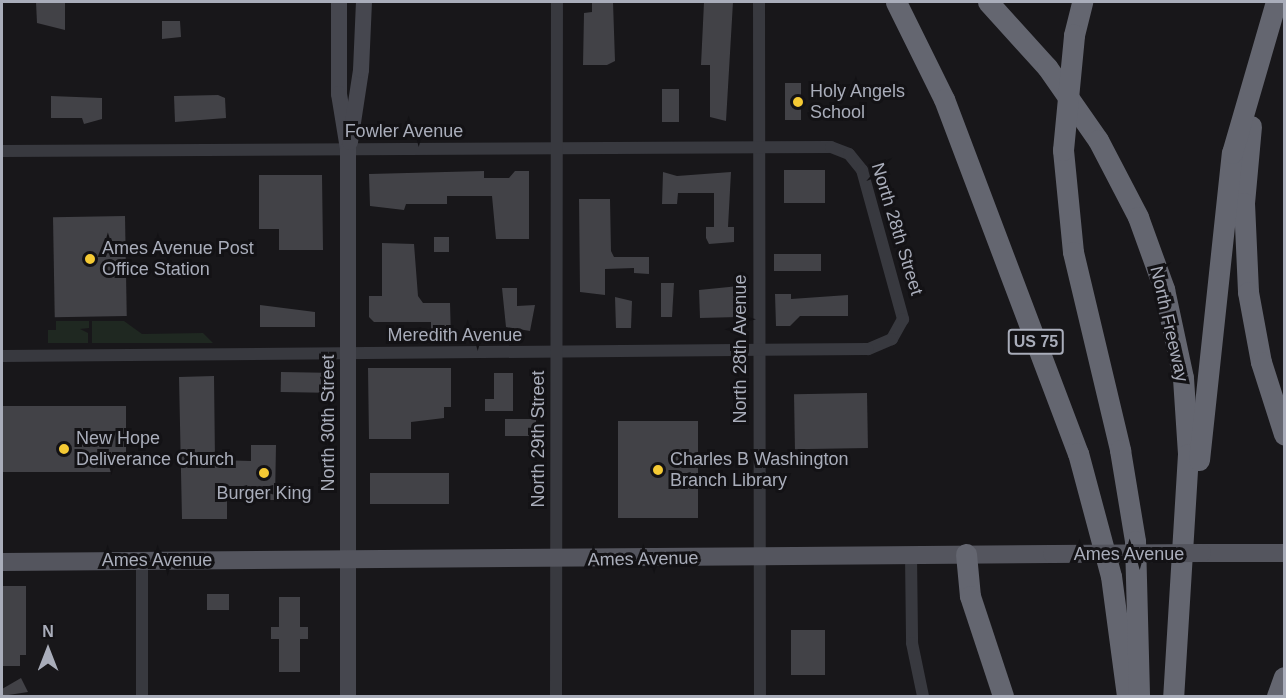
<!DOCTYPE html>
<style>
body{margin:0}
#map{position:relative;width:1286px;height:698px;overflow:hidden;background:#18171a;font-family:Helvetica,sans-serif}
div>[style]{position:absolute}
.green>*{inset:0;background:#1f2821}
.building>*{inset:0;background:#424247;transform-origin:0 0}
.minor>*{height:12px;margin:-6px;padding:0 6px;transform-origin:6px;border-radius:6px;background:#38393f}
.secondary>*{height:16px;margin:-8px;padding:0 8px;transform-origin:8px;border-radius:8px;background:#46474f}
.primary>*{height:18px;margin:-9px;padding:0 9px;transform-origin:9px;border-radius:9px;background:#54555e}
.motorway>*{height:21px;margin:-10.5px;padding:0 10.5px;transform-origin:10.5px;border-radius:10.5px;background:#646670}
.primary-bridge>*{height:18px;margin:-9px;padding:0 9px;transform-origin:9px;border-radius:9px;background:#54555e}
.motorway-bridge>*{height:21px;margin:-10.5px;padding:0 10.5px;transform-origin:10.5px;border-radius:10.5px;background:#646670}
.dots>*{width:16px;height:16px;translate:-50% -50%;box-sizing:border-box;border:3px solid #131215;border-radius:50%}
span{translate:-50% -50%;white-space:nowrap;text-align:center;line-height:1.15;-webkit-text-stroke:6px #131215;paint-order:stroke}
.shield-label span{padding:2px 4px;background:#131215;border:2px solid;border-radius:4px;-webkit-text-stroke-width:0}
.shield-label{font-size:16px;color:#a9adba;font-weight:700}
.poi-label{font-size:18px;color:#a9adba}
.left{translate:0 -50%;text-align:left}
.street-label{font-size:18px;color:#a9adba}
.frame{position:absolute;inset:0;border:3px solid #a9adba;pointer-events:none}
.north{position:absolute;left:18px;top:620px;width:60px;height:60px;-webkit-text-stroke:4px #131215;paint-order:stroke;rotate:0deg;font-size:16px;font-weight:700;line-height:24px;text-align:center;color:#a9adba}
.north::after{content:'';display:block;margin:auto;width:21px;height:27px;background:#a9adba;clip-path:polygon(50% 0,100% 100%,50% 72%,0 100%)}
</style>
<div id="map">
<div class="green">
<div style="clip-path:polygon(56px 321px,89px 321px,89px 328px,80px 329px,88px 333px,88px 343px,48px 343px,48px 330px,56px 330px)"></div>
<div style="clip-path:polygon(92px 321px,124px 321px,142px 334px,203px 333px,213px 343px,92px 343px)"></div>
</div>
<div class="building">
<div style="clip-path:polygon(36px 2px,65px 2px,65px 30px,37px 23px)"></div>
<div style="clip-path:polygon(592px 2px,613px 2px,615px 61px,607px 65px,583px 65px,584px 13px,592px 12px)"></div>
<div style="clip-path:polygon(704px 2px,733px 2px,726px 121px,710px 117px,710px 65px,701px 65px)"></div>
<div style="clip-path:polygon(162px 21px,180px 21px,181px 37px,162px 39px)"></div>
<div style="left:785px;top:83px;width:16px;height:37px"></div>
<div style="left:662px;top:89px;width:17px;height:33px"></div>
<div style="clip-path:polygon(218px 95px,225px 98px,226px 118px,175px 122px,174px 96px)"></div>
<div style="clip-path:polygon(51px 96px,102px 98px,102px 119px,84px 124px,82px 118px,51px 118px)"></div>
<div style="left:825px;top:170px;width:33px;height:41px;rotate:90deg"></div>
<div style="clip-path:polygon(484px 171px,484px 178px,509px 178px,515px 171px,529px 171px,529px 239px,496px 239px,492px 196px,447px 196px,447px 204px,406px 204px,404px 210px,370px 206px,369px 174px)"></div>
<div style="clip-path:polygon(663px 172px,677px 176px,731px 172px,728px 227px,734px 227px,734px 242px,709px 244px,706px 238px,706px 227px,714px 227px,714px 193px,678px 193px,677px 204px,662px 204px)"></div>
<div style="clip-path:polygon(259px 175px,322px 175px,323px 250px,279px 250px,279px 229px,259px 229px)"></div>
<div style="clip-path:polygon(579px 199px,610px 199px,611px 251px,614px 257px,649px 257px,649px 274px,634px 273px,634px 268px,605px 269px,605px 295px,580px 292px)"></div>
<div style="left:125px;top:216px;width:100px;height:72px;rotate:89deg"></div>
<div style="left:434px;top:237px;width:15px;height:15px"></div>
<div style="clip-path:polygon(382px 243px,414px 244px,418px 296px,423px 303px,450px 303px,451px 338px,431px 338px,431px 322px,374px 322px,369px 317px,369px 296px,382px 296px)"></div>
<div style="left:774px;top:254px;width:47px;height:17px"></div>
<div style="clip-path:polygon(661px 283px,674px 283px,672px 317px,661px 317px)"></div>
<div style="clip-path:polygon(739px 286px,738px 317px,700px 318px,699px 290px)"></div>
<div style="clip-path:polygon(502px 288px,517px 288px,517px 306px,535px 305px,530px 331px,506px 327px)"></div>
<div style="clip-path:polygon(775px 294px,791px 294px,791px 299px,848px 295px,848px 316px,800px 316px,790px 326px,776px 326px)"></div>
<div style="clip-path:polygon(615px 297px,632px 301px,631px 328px,616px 328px)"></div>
<div style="clip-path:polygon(260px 305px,315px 312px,315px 327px,260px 327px)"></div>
<div style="clip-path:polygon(368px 368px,451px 368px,451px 407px,444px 407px,444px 418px,411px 422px,411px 439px,369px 439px)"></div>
<div style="left:281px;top:372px;width:43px;height:20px;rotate:1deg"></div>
<div style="clip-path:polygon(494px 373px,513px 373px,513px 411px,485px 411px,485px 399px,494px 399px)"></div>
<div style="clip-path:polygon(214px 376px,215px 460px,251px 461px,251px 445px,276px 445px,275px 500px,251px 500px,251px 488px,227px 488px,227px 519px,182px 519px,179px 377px)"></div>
<div style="left:867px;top:393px;width:55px;height:73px;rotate:89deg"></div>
<div style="clip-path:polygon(2px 406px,126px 406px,126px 465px,111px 466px,111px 472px,2px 472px)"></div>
<div style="left:505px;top:419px;width:31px;height:17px"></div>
<div style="left:618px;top:421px;width:80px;height:97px"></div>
<div style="left:449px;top:473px;width:31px;height:79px;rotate:90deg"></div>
<div style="clip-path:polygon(2px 586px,26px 586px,26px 655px,20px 655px,20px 666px,2px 666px)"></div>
<div style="left:207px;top:594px;width:22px;height:16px"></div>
<div style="clip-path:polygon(279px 597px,300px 597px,300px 627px,308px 627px,308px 639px,300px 639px,300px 672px,279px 672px,279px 639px,271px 639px,271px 627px,279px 627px)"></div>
<div style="left:825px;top:630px;width:45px;height:34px;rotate:90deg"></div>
<div style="clip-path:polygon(21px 678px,28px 692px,2px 696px,2px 689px)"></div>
</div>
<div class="minor">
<div style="left:759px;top:2px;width:694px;rotate:89.92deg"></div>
<div style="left:2px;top:151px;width:829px;rotate:-0.28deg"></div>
<div style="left:831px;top:147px;width:19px;rotate:21deg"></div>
<div style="left:849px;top:154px;width:21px;rotate:51deg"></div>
<div style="left:862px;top:170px;width:155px;rotate:74.6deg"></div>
<div style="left:903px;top:319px;width:23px;rotate:119deg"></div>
<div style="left:892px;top:339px;width:26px;rotate:157deg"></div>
<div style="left:868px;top:349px;width:866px;rotate:179.54deg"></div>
<div style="left:911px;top:555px;width:88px;rotate:89.3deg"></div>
<div style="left:912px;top:643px;width:54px;rotate:78.3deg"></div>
<div style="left:142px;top:696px;width:136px;rotate:-90deg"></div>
<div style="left:556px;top:696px;width:694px;rotate:-89.92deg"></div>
</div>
<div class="secondary">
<div style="left:339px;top:2px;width:92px;rotate:90deg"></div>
<div style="left:339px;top:94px;width:56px;rotate:80.7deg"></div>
<div style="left:348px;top:149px;width:547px;rotate:90deg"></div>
<div style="left:350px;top:142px;width:73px;rotate:-81.3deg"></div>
<div style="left:361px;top:70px;width:68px;rotate:-87.5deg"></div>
</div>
<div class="primary">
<div style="left:1202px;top:553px;width:82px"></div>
<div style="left:2px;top:562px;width:1050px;rotate:-0.44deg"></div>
</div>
<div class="motorway">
<div style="left:896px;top:2px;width:108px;rotate:63.7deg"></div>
<div style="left:944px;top:99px;width:379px;rotate:69.3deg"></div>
<div style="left:1078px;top:453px;width:127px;rotate:75deg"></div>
<div style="left:1111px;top:576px;width:121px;rotate:82.4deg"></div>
<div style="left:988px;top:2px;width:88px;rotate:47.8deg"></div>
<div style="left:1047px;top:67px;width:89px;rotate:55.1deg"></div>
<div style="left:1098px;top:140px;width:87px;rotate:62.5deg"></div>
<div style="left:1138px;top:217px;width:77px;rotate:70.1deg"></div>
<div style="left:1164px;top:289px;width:91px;rotate:77.9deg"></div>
<div style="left:1183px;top:378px;width:76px;rotate:86.2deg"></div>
<div style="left:1188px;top:454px;width:242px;rotate:93.5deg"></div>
<div style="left:1074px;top:35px;width:34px;rotate:-76deg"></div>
<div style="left:1251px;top:126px;width:77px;rotate:95.2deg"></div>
<div style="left:1244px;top:203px;width:89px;rotate:87.4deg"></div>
<div style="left:1248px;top:292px;width:71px;rotate:79.5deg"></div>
<div style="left:1261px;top:362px;width:76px;rotate:72.3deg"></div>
<div style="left:1063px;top:150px;width:102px;rotate:84.4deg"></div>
<div style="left:1073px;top:252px;width:204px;rotate:76.6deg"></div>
<div style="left:1120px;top:450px;width:92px;rotate:80.6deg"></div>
<div style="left:1135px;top:541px;width:155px;rotate:88.5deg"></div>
<div style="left:1199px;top:460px;width:309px;rotate:-83.9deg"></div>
<div style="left:1232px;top:153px;width:157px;rotate:-73.8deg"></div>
<div style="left:966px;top:554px;width:42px;rotate:84.6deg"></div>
<div style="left:970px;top:596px;width:105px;rotate:71.7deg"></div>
<div style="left:1277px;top:696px;width:20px;rotate:-70deg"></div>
</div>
<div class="primary-bridge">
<div style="left:1052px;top:554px;width:150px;rotate:-0.4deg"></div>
</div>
<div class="motorway-bridge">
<div style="left:1063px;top:150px;width:116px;rotate:-84.5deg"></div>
</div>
<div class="dots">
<div style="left:798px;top:102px;background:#f5ca34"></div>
<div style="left:90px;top:259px;background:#f5ca34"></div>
<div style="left:64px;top:449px;background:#f5ca34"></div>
<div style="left:658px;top:470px;background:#f5ca34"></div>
<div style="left:264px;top:473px;background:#f5ca34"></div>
</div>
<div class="shield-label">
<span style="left:1036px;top:342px">US 75</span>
</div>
<div class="poi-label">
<span class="left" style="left:810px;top:102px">Holy Angels<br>School</span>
<span class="left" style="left:102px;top:259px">Ames Avenue Post<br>Office Station</span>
<span class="left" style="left:76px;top:449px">New Hope<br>Deliverance Church</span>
<span class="left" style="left:670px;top:470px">Charles B Washington<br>Branch Library</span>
<span style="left:264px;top:493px">Burger King</span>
</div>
<div class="street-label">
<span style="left:404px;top:131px">Fowler Avenue</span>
<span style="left:897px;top:229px;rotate:73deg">North 28th Street</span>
<span style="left:1169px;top:324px;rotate:77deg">North Freeway</span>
<span style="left:455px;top:335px">Meredith Avenue</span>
<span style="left:740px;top:349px;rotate:-90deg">North 28th Avenue</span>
<span style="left:328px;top:423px;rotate:-90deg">North 30th Street</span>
<span style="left:538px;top:439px;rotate:-90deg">North 29th Street</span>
<span style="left:1129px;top:554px">Ames Avenue</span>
<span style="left:643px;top:559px;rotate:-1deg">Ames Avenue</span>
<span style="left:157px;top:560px">Ames Avenue</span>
</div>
<div class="frame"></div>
<div class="north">N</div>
</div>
